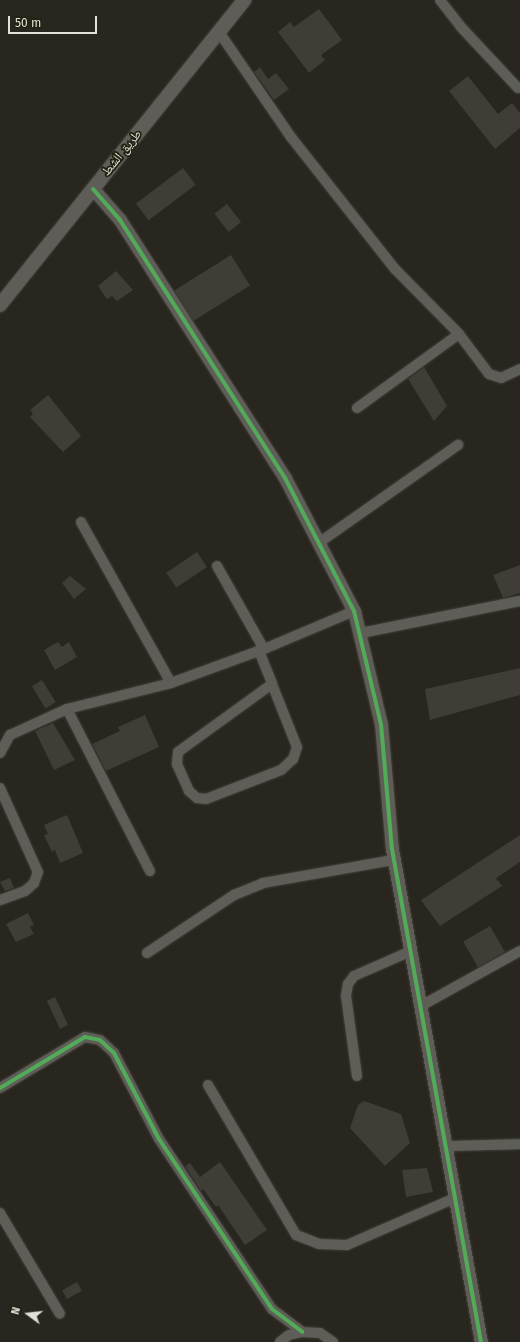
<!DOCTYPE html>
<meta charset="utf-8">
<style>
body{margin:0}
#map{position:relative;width:520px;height:1342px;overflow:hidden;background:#28261e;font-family:"Fira Sans","Noto Naskh Arabic",sans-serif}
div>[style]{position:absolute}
.building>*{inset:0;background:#3f3d36;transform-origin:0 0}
.roads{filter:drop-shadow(0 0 1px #42413a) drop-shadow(0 0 1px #42413a)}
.minor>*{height:10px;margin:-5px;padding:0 5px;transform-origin:5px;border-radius:5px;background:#5f5d57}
.tertiary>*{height:13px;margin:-6.5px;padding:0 6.5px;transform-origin:6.5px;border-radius:6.5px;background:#5f5d57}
.secondary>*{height:14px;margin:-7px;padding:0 7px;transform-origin:7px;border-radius:7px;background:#5f5d57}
.cycleway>*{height:4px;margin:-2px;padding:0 2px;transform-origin:2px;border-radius:2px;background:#51ab58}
span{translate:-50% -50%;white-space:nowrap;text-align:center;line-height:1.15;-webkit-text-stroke:3.5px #222112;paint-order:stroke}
.street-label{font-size:13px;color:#e1e1d7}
.north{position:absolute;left:8px;top:1294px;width:40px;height:40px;-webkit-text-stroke:3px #222112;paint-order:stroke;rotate:285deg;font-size:11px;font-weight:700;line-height:16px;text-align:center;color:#e1e1d7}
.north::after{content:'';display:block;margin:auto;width:14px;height:18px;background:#e1e1d7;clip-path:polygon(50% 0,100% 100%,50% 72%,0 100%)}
.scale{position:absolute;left:8px;top:16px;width:89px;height:18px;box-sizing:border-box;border:2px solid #e1e1d7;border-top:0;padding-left:5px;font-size:12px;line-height:14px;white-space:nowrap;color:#e1e1d7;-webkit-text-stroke:3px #222112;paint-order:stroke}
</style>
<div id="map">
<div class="building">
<div style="clip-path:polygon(319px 9px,342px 40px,321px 55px,325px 60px,309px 73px,278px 32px,290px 22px,294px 27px)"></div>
<div style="clip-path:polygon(260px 67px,268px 79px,276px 73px,289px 89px,274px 100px,254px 72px)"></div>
<div style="clip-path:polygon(468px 76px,498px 114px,512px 103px,520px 113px,520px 128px,495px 149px,449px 91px)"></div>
<div style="left:183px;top:168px;width:21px;height:59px;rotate:53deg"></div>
<div style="left:227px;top:204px;width:23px;height:16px;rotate:52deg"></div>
<div style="left:231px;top:255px;width:36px;height:67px;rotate:58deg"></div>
<div style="clip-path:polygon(116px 271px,133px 290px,117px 301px,112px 296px,107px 299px,98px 286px)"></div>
<div style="clip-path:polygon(424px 367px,447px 406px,434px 421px,408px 379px)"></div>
<div style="clip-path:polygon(48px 395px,81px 436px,63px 452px,30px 417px,33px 414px,30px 410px)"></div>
<div style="left:197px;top:552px;width:18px;height:37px;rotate:56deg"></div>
<div style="clip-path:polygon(520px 565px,520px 593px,503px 598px,493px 575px)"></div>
<div style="clip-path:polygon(70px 576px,86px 589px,74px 599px,62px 583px)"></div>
<div style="clip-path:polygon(58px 642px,62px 647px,69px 642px,77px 657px,55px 670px,44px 650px)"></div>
<div style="clip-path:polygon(520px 668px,520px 695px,430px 720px,425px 689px)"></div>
<div style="left:42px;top:680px;width:26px;height:12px;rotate:58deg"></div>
<div style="clip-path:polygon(145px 715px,159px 747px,106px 771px,92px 744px,120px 731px,118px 727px)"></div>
<div style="clip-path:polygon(53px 723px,75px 760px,54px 770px,35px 731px)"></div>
<div style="clip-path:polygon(67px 815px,83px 853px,60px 863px,55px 850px,52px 852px,44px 835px,48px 834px,44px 825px)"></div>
<div style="clip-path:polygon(520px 835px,520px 862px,496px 878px,502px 886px,440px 926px,421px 900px)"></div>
<div style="clip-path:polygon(10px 878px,14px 888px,5px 891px,0 882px)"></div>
<div style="clip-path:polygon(28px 913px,34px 925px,30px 927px,34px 934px,16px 942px,6px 924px)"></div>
<div style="left:490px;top:926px;width:30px;height:31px;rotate:60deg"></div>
<div style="left:55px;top:997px;width:31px;height:9px;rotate:65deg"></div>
<div style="clip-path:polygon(364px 1101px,401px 1114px,410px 1143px,385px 1166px,350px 1128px,358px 1105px)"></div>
<div style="clip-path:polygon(220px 1162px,267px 1230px,245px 1245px,218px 1205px,216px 1207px,203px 1189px,201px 1191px,185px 1166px,190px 1163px,200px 1177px)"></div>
<div style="clip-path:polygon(427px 1168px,433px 1192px,406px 1197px,402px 1170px)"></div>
<div style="left:77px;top:1282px;width:10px;height:17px;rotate:61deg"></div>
</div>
<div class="roads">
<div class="minor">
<div style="left:440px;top:0;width:33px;rotate:52deg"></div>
<div style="left:460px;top:26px;width:85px;rotate:46.9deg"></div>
<div style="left:219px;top:32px;width:127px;rotate:55.6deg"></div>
<div style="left:291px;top:137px;width:168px;rotate:51.8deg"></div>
<div style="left:395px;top:269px;width:91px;rotate:45.4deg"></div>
<div style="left:459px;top:334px;width:50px;rotate:53.1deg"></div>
<div style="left:489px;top:374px;width:13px;rotate:18deg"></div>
<div style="left:501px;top:378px;width:21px;rotate:-25deg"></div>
<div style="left:357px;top:408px;width:126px;rotate:-36deg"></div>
<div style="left:81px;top:522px;width:184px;rotate:60.8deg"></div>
<div style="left:320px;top:542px;width:169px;rotate:-35.1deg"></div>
<div style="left:217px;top:566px;width:95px;rotate:60.5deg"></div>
<div style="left:361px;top:633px;width:162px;rotate:-11.4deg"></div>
<div style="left:259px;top:651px;width:35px;rotate:68deg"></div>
<div style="left:272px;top:684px;width:68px;rotate:68.4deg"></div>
<div style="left:297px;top:747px;width:13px;rotate:108deg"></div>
<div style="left:293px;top:759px;width:16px;rotate:137deg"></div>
<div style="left:281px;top:770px;width:80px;rotate:158.9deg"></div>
<div style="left:206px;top:799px;width:9px;rotate:-174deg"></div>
<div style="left:197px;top:798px;width:11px;rotate:-139deg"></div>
<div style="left:189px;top:791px;width:30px;rotate:-114deg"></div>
<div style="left:177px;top:764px;width:12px;rotate:-85deg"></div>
<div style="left:178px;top:752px;width:116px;rotate:-35.9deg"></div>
<div style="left:67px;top:709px;width:182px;rotate:62.9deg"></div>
<div style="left:0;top:753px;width:21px;rotate:-61deg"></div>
<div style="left:10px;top:735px;width:63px;rotate:-24.5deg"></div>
<div style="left:67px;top:709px;width:107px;rotate:-14deg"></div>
<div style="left:171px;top:683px;width:99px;rotate:-20.1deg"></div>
<div style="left:264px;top:649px;width:98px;rotate:-22.9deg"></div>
<div style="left:0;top:788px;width:92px;rotate:65.7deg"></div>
<div style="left:38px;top:872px;width:12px;rotate:110deg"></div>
<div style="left:34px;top:883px;width:12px;rotate:138deg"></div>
<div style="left:25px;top:891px;width:27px;rotate:160deg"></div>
<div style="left:147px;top:953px;width:105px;rotate:-33.7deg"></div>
<div style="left:234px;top:895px;width:31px;rotate:-22deg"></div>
<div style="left:263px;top:883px;width:133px;rotate:-10deg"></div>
<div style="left:421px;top:1006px;width:113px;rotate:-29.1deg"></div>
<div style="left:357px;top:1076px;width:81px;rotate:-97.8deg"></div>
<div style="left:346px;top:996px;width:12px;rotate:-81deg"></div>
<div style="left:348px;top:984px;width:10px;rotate:-53deg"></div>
<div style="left:354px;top:976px;width:62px;rotate:-23.7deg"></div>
<div style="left:208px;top:1085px;width:174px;rotate:59.6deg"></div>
<div style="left:296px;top:1235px;width:25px;rotate:21deg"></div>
<div style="left:319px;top:1244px;width:28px;rotate:2deg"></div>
<div style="left:347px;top:1245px;width:118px;rotate:-23.5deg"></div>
<div style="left:0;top:1088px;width:99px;rotate:-31deg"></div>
<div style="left:85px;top:1037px;width:15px;rotate:11deg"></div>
<div style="left:100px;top:1040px;width:19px;rotate:43deg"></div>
<div style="left:114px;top:1053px;width:97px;rotate:62.4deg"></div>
<div style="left:159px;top:1139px;width:204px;rotate:56.4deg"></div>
<div style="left:272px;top:1309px;width:38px;rotate:37deg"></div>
<div style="left:446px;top:1146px;width:74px;rotate:-1.5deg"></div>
<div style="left:0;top:1213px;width:117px;rotate:59.3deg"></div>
<div style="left:280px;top:1342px;width:11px;rotate:-38deg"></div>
<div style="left:289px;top:1335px;width:13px;rotate:-13deg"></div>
<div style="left:302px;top:1332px;width:18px;rotate:3deg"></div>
<div style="left:320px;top:1333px;width:16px;rotate:35deg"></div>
</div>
<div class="tertiary">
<div style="left:93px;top:189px;width:41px;rotate:48.9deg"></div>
<div style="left:120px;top:220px;width:306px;rotate:57.4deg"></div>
<div style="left:285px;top:478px;width:150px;rotate:62.6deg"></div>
<div style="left:354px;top:611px;width:116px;rotate:76.6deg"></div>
<div style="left:381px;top:724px;width:125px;rotate:85deg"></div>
<div style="left:392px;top:849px;width:501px;rotate:79.77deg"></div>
</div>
<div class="secondary">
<div style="left:0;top:305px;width:391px;rotate:-51.3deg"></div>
</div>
</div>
<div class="cycleway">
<div style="left:93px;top:189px;width:41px;rotate:48.9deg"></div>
<div style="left:120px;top:220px;width:306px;rotate:57.4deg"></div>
<div style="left:285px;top:478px;width:150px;rotate:62.6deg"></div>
<div style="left:354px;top:611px;width:116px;rotate:76.6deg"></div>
<div style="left:381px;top:724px;width:125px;rotate:85deg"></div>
<div style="left:392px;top:849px;width:501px;rotate:79.77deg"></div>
<div style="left:0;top:1088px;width:99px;rotate:-31deg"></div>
<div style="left:85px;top:1037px;width:15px;rotate:11deg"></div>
<div style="left:100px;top:1040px;width:19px;rotate:43deg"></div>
<div style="left:114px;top:1053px;width:97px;rotate:62.4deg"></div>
<div style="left:159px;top:1139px;width:204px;rotate:56.4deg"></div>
<div style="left:272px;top:1309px;width:38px;rotate:37deg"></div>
</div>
<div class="street-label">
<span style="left:122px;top:153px;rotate:-51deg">طريق الشط</span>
</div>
<div class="north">N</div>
<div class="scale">50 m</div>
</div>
